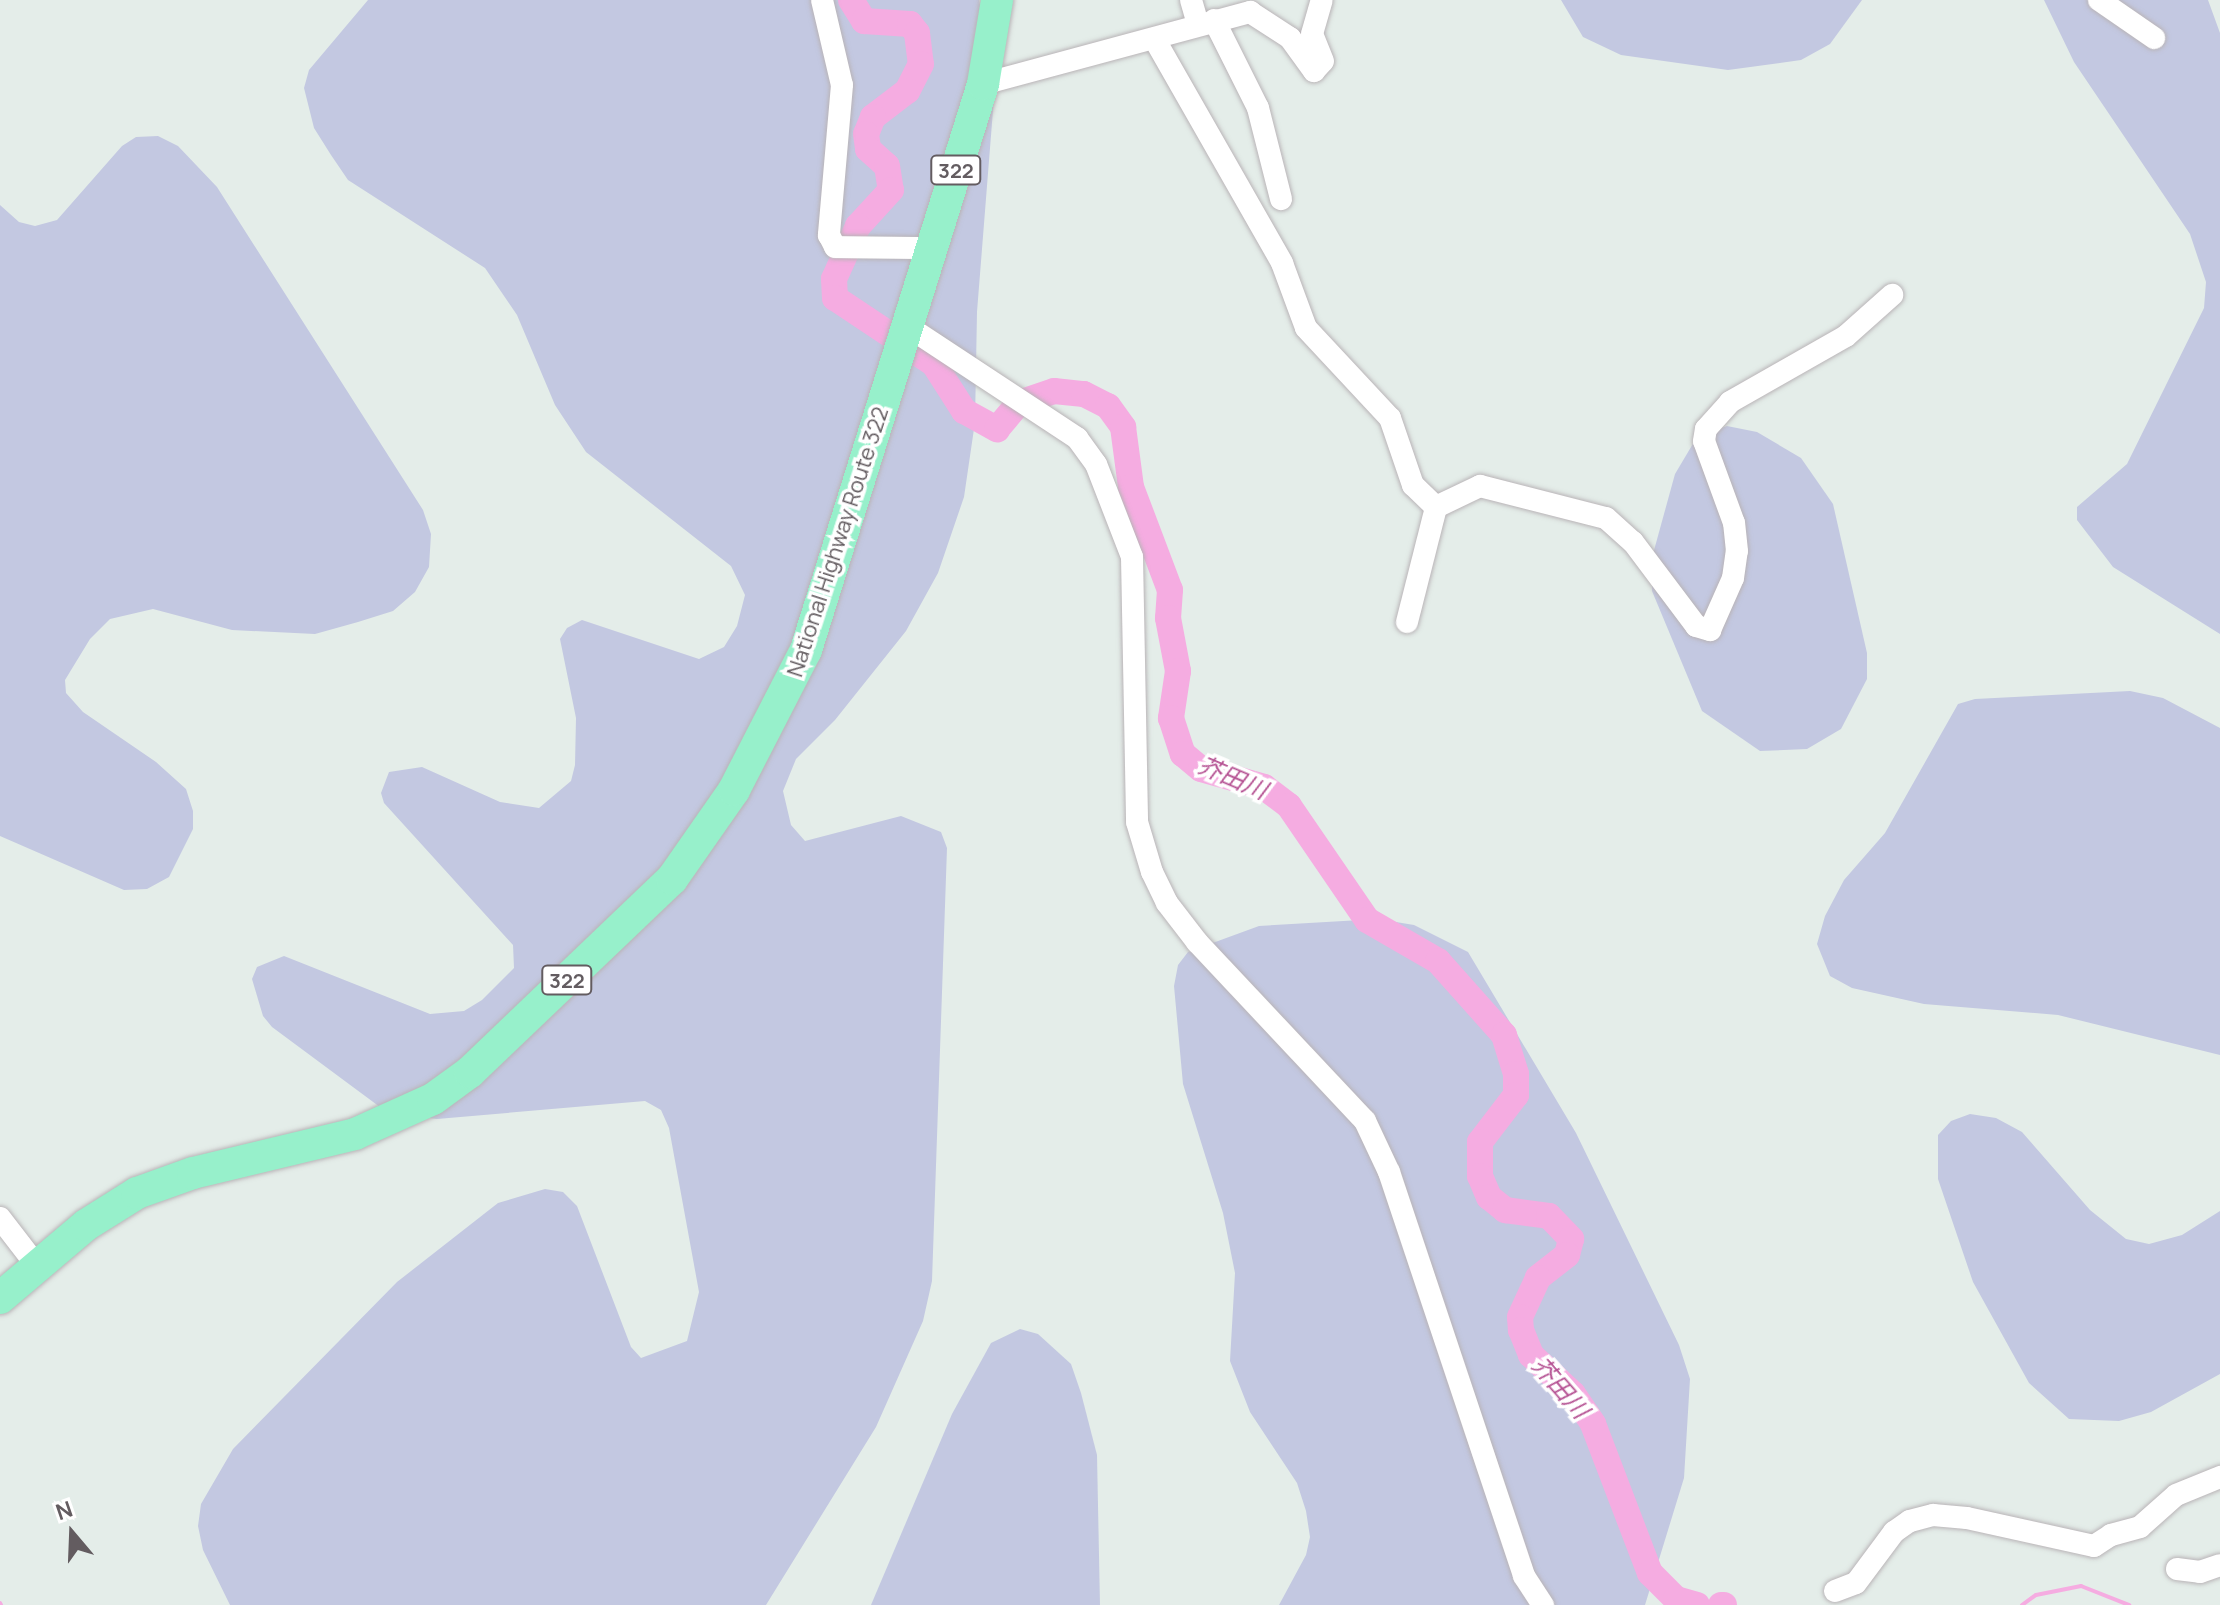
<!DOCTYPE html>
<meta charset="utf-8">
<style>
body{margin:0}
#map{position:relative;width:2220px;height:1605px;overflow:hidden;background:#e4ede9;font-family:Manrope,"Noto Sans JP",sans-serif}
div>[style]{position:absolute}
.green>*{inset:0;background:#c3c8e1}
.stream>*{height:4px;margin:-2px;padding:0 2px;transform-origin:2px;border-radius:2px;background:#f5ace1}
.river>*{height:26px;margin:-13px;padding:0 13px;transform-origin:13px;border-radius:13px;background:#f5ace1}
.roads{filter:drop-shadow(0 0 2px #b9b4b7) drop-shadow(0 0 2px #b9b4b7)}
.minor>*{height:22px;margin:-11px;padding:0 11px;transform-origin:11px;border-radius:11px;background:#fff}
.highway>*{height:32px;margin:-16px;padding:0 16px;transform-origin:16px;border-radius:16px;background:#97f0cb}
span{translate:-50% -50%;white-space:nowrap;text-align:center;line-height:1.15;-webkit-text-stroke:7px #fff;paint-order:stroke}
.shield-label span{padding:2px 6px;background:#fff;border:2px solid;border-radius:6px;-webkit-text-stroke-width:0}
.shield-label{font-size:20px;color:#635c60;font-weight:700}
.street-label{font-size:22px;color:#635c60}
.water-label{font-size:24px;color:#b55293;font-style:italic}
.north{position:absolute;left:32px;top:1493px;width:80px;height:80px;-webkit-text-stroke:6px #fff;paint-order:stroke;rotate:341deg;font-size:22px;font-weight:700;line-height:32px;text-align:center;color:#635c60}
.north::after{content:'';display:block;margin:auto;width:28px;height:36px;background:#635c60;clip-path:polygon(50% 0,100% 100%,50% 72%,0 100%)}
</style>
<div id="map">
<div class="green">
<div style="clip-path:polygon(368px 0,979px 0,995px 85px,977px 312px,975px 422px,964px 497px,938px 573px,906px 631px,835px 720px,796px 759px,783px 791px,791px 825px,805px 841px,901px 816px,941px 832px,947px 848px,932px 1281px,923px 1321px,876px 1427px,766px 1605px,230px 1605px,203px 1550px,198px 1526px,201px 1504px,233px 1449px,397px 1282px,498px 1203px,545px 1189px,563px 1192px,577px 1206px,631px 1347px,641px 1358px,687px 1341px,699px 1292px,669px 1128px,661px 1110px,645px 1101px,437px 1119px,388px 1113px,272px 1027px,263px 1016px,252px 979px,257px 967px,284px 956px,430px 1014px,464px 1011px,482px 1000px,514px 968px,513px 945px,384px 803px,381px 793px,389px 772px,422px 767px,500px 802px,539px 808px,571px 781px,575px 765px,576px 718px,560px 639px,567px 628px,582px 620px,699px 659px,724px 647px,737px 626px,745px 595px,731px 566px,586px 452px,555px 405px,517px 315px,485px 268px,348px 180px,331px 155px,314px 128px,304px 88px,309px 70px)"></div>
<div style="clip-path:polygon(1561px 0,1862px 0,1830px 44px,1801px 60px,1728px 70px,1621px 55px,1583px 37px)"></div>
<div style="clip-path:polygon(2044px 0,2208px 0,2220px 33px,2220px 634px,2113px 567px,2077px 520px,2077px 507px,2127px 464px,2204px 308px,2206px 282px,2190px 234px,2074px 62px)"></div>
<div style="clip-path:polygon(158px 136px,178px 146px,217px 187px,423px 510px,431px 534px,429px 567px,415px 592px,393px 611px,358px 622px,315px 634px,232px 630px,153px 609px,110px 619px,90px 639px,65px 680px,66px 693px,83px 712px,156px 762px,186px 789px,193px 811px,193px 829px,169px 877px,147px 889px,124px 890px,0 836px,0 205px,19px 222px,35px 226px,57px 220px,122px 146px,136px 137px)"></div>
<div style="clip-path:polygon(1727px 426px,1757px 432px,1801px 458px,1833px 504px,1867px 653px,1867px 679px,1841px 729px,1807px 749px,1760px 751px,1702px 711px,1652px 591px,1653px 554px,1675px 474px,1697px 437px)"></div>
<div style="clip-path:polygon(2130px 691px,2163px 698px,2220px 728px,2220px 1055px,2058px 1015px,1924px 1004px,1852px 988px,1830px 976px,1817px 944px,1825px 916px,1844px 880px,1885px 833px,1958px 704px,1975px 699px)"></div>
<div style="clip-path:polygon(1378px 919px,1414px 925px,1468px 952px,1576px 1133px,1679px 1345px,1690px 1379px,1684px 1478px,1645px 1605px,1279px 1605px,1306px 1555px,1310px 1537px,1306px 1511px,1297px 1483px,1250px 1412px,1230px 1361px,1235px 1273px,1223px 1213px,1183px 1084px,1174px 986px,1178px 965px,1188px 952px,1259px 926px)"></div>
<div style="clip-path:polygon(1970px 1114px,1996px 1118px,2022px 1132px,2090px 1210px,2126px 1239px,2149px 1244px,2182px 1235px,2220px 1211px,2220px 1374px,2151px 1412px,2119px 1421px,2069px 1419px,2029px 1383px,1973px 1282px,1938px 1179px,1938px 1135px,1951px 1121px)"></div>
<div style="clip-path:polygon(1020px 1329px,1038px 1334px,1071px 1364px,1081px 1393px,1097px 1455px,1100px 1605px,871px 1605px,952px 1414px,991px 1343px)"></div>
</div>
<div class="stream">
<div style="left:0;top:1603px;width:2px;rotate:63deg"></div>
<div style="left:2022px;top:1605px;width:17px;rotate:-36deg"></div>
<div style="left:2036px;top:1595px;width:46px;rotate:-11.3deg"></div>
<div style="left:2081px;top:1586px;width:52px;rotate:21.6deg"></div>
</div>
<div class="river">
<div style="left:851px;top:0;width:25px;rotate:58deg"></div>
<div style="left:864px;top:21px;width:46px;rotate:3.7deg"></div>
<div style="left:910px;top:24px;width:11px;rotate:52deg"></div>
<div style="left:917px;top:33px;width:31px;rotate:83deg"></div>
<div style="left:921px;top:64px;width:30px;rotate:117deg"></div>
<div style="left:907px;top:91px;width:43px;rotate:142.6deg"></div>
<div style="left:873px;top:117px;width:18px;rotate:112deg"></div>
<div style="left:866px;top:134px;width:15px;rotate:82deg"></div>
<div style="left:868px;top:149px;width:25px;rotate:42deg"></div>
<div style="left:887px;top:166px;width:24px;rotate:81deg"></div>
<div style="left:891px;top:190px;width:49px;rotate:132.5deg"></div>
<div style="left:858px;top:226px;width:58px;rotate:114.4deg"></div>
<div style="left:834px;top:279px;width:19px;rotate:87deg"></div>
<div style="left:835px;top:298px;width:119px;rotate:33.7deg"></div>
<div style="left:934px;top:364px;width:56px;rotate:57.4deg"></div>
<div style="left:964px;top:411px;width:38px;rotate:29deg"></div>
<div style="left:997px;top:429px;width:34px;rotate:-50deg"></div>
<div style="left:1019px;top:403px;width:37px;rotate:-19deg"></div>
<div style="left:1054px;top:391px;width:30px;rotate:6deg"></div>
<div style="left:1084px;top:394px;width:27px;rotate:27deg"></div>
<div style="left:1108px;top:406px;width:26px;rotate:54deg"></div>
<div style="left:1123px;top:427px;width:61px;rotate:82.4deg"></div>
<div style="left:1131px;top:487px;width:110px;rotate:69.3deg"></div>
<div style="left:1170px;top:590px;width:28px;rotate:94deg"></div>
<div style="left:1168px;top:618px;width:54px;rotate:79.3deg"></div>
<div style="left:1178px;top:671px;width:48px;rotate:98.5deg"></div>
<div style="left:1171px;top:718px;width:38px;rotate:72deg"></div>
<div style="left:1183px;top:754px;width:23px;rotate:40deg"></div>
<div style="left:1201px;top:769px;width:66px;rotate:15.9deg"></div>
<div style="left:1264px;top:787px;width:31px;rotate:37deg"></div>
<div style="left:1289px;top:806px;width:138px;rotate:55.6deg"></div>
<div style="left:1367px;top:920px;width:82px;rotate:30deg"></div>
<div style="left:1438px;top:961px;width:99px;rotate:48.3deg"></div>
<div style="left:1504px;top:1035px;width:41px;rotate:72.9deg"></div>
<div style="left:1516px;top:1074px;width:21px;rotate:90deg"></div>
<div style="left:1516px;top:1095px;width:59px;rotate:127.5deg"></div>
<div style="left:1480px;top:1142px;width:34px;rotate:90deg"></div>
<div style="left:1480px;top:1176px;width:23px;rotate:67deg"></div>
<div style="left:1489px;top:1197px;width:21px;rotate:39deg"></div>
<div style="left:1505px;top:1210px;width:44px;rotate:7.8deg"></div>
<div style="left:1549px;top:1216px;width:32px;rotate:46deg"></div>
<div style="left:1571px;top:1239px;width:16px;rotate:104deg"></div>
<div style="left:1567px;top:1255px;width:37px;rotate:142deg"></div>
<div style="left:1538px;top:1278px;width:43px;rotate:114.8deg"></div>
<div style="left:1520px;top:1317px;width:13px;rotate:86deg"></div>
<div style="left:1521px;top:1330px;width:27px;rotate:68deg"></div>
<div style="left:1531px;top:1355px;width:57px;rotate:42.9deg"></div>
<div style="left:1573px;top:1394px;width:36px;rotate:56deg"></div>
<div style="left:1593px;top:1424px;width:160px;rotate:69.1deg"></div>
<div style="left:1650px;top:1573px;width:37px;rotate:45deg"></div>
<div style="left:1676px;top:1599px;width:22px;rotate:16deg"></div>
<div style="left:1721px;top:1605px;width:3px"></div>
</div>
<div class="roads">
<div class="minor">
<div style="left:822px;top:0;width:87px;rotate:76.8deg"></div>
<div style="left:842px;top:85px;width:151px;rotate:95deg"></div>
<div style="left:829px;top:235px;width:13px;rotate:63deg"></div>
<div style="left:835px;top:247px;width:97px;rotate:0.6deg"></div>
<div style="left:1191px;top:0;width:25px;rotate:74deg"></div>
<div style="left:2099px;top:0;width:67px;rotate:34.6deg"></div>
<div style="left:1214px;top:20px;width:98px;rotate:63.4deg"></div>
<div style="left:1258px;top:108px;width:94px;rotate:75.8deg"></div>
<div style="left:1155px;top:40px;width:257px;rotate:60.3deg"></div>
<div style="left:1282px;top:263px;width:69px;rotate:69.7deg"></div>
<div style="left:1306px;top:328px;width:123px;rotate:47deg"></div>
<div style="left:1390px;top:418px;width:71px;rotate:71.1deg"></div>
<div style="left:1413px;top:485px;width:32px;rotate:44deg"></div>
<div style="left:983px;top:84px;width:277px;rotate:-15.1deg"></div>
<div style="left:1250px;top:12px;width:48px;rotate:33deg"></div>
<div style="left:1290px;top:38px;width:41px;rotate:54deg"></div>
<div style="left:1314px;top:71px;width:13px;rotate:-48deg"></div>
<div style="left:1323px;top:61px;width:29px;rotate:-112deg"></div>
<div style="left:1312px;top:34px;width:35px;rotate:-74deg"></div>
<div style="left:907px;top:326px;width:204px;rotate:33.4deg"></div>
<div style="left:1077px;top:438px;width:32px;rotate:54deg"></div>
<div style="left:1096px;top:464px;width:100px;rotate:68.8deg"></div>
<div style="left:1132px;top:557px;width:265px;rotate:88.9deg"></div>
<div style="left:1137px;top:822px;width:52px;rotate:73.3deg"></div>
<div style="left:1152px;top:872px;width:34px;rotate:64deg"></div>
<div style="left:1167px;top:903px;width:49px;rotate:52.4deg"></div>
<div style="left:1197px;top:942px;width:245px;rotate:46.8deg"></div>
<div style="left:1365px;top:1121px;width:56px;rotate:64.8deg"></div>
<div style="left:1389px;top:1172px;width:426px;rotate:71.5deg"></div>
<div style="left:1524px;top:1576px;width:35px;rotate:57deg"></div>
<div style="left:1436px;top:507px;width:49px;rotate:-25.5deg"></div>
<div style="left:1480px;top:486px;width:130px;rotate:14.3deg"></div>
<div style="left:1606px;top:518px;width:36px;rotate:42deg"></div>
<div style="left:1633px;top:542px;width:105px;rotate:53.1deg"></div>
<div style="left:1696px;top:626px;width:15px;rotate:16deg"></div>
<div style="left:1710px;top:630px;width:57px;rotate:-66.1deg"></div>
<div style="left:1733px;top:578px;width:27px;rotate:-82deg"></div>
<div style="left:1737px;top:551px;width:28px;rotate:-96deg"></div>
<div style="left:1734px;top:523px;width:87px;rotate:-110.1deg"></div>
<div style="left:1704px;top:441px;width:12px;rotate:-81deg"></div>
<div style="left:1706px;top:429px;width:36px;rotate:-48deg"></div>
<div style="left:1730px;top:402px;width:133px;rotate:-29.6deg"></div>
<div style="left:1846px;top:336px;width:62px;rotate:-41.7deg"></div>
<div style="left:1407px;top:622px;width:119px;rotate:-75.8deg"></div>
<div style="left:0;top:1218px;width:61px;rotate:52.4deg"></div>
<div style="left:2177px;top:1569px;width:23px;rotate:7deg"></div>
<div style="left:2200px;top:1572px;width:21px;rotate:-19deg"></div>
<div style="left:1835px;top:1591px;width:22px;rotate:-21deg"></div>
<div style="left:1856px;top:1583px;width:64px;rotate:-53.3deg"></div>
<div style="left:1894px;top:1532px;width:19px;rotate:-35deg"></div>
<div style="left:1910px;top:1521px;width:24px;rotate:-15deg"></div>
<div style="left:1933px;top:1515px;width:34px;rotate:5deg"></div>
<div style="left:1967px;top:1518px;width:130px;rotate:12.4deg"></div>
<div style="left:2094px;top:1546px;width:20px;rotate:-33deg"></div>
<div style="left:2111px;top:1535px;width:30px;rotate:-15deg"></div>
<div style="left:2140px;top:1527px;width:48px;rotate:-41.6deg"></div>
<div style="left:2176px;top:1495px;width:48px;rotate:-22.2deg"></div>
</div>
<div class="highway">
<div style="left:0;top:1298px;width:113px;rotate:-40.3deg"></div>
<div style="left:86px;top:1225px;width:60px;rotate:-32.1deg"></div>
<div style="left:137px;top:1193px;width:59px;rotate:-19.7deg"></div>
<div style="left:193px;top:1173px;width:167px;rotate:-13.5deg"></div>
<div style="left:355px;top:1134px;width:85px;rotate:-24.2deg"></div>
<div style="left:433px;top:1099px;width:46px;rotate:-36.1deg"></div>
<div style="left:470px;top:1072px;width:279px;rotate:-43.7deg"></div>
<div style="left:672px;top:879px;width:108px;rotate:-55.1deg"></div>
<div style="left:734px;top:790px;width:157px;rotate:-62.8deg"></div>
<div style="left:806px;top:650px;width:593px;rotate:-72.63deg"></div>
<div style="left:983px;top:84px;width:85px;rotate:-80.5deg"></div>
</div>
</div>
<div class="shield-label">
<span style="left:956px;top:170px">322</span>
<span style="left:567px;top:980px">322</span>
</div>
<div class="street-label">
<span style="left:838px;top:542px;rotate:-72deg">National Highway Route 322</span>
</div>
<div class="water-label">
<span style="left:1233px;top:777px;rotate:23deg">芥田川</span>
<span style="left:1561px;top:1387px;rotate:49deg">芥田川</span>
</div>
<div class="north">N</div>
</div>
